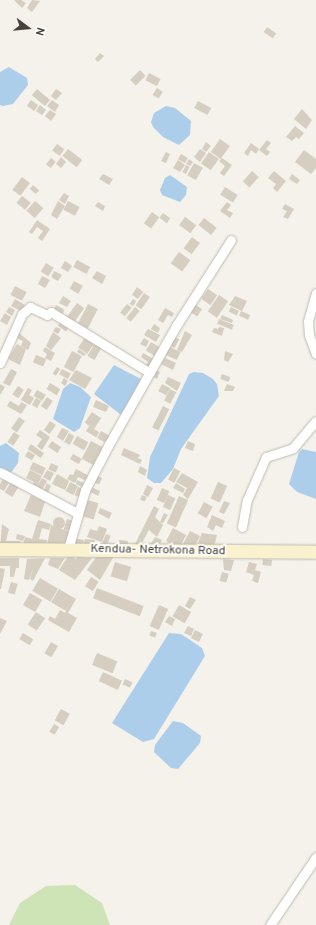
<!DOCTYPE html>
<style>
body{margin:0}
#map{position:relative;width:316px;height:925px;overflow:hidden;background:#f4f2eb;font-family:Overpass,sans-serif}
div>[style]{position:absolute}
.green>*{inset:0;background:#cee4b7}
.water>*{inset:0;background:#adceeb}
.building>*{inset:0;background:#d5cec1;transform-origin:0 0}
.round{border-radius:50%}
.roads{filter:drop-shadow(0 0 1px #bfbaae) drop-shadow(0 0 1px #bfbaae)}
.street>*{height:9px;margin:-4.5px;padding:0 4.5px;transform-origin:4.5px;border-radius:4.5px;background:#fff}
.secondary>*{height:13px;margin:-6.5px;padding:0 6.5px;transform-origin:6.5px;border-radius:6.5px;background:#faf2ce}
span{translate:-50% -50%;white-space:nowrap;text-align:center;line-height:1.15;-webkit-text-stroke:3.5px #fff;paint-order:stroke}
.street-label{font-size:12px;color:#474339}
.north{position:absolute;left:8px;top:8px;width:40px;height:40px;-webkit-text-stroke:3px #fff;paint-order:stroke;rotate:106deg;font-size:11px;font-weight:700;line-height:16px;text-align:center;color:#474339}
.north::after{content:'';display:block;margin:auto;width:14px;height:18px;background:#474339;clip-path:polygon(50% 0,100% 100%,50% 72%,0 100%)}
</style>
<div id="map">
<div class="green">
<div style="clip-path:polygon(75px 885px,102px 903px,110px 925px,9px 925px,20px 903px,46px 886px)"></div>
</div>
<div class="water">
<div style="clip-path:polygon(9px 67px,27px 78px,28px 85px,13px 104px,3px 106px,0 105px,0 72px)"></div>
<div style="clip-path:polygon(166px 106px,175px 108px,191px 121px,190px 135px,179px 145px,163px 137px,153px 127px,151px 122px,154px 113px)"></div>
<div style="clip-path:polygon(170px 175px,187px 187px,186px 195px,180px 202px,162px 195px,160px 190px,165px 178px)"></div>
<div style="clip-path:polygon(114px 365px,141px 379px,125px 418px,94px 394px)"></div>
<div style="clip-path:polygon(194px 372px,203px 373px,213px 379px,217px 384px,219px 396px,181px 449px,173px 469px,161px 483px,154px 483px,147px 478px,150px 457px,189px 374px)"></div>
<div style="clip-path:polygon(70px 383px,80px 387px,91px 397px,80px 428px,74px 432px,53px 419px,63px 389px)"></div>
<div style="clip-path:polygon(6px 443px,19px 453px,18px 463px,10px 474px,0 470px,0 446px)"></div>
<div style="clip-path:polygon(302px 449px,316px 452px,316px 499px,297px 492px,289px 484px,299px 452px)"></div>
<div style="clip-path:polygon(169px 633px,181px 634px,202px 648px,205px 656px,154px 739px,143px 742px,112px 723px)"></div>
<div style="clip-path:polygon(173px 721px,183px 723px,201px 736px,200px 743px,178px 769px,171px 768px,154px 752px,155px 745px)"></div>
</div>
<div class="building">
<div style="clip-path:polygon(14px 0,21px 0,26px 3px,22px 8px)"></div>
<div style="clip-path:polygon(32px 0,40px 1px,32px 12px,27px 8px)"></div>
<div style="left:267px;top:27px;width:11px;height:6px;rotate:34deg"></div>
<div style="clip-path:polygon(100px 53px,104px 56px,98px 62px,95px 59px)"></div>
<div style="left:140px;top:70px;width:8px;height:14px;rotate:45deg"></div>
<div style="left:149px;top:73px;width:13px;height:8px;rotate:27deg"></div>
<div style="left:157px;top:88px;width:7px;height:8px;rotate:34deg"></div>
<div style="left:37px;top:89px;width:17px;height:8px;rotate:40deg"></div>
<div style="clip-path:polygon(56px 89px,62px 93px,56px 100px,51px 96px)"></div>
<div style="left:31px;top:100px;width:9px;height:7px;rotate:36deg"></div>
<div style="clip-path:polygon(52px 100px,59px 105px,55px 112px,47px 106px)"></div>
<div style="left:198px;top:101px;width:15px;height:8px;rotate:28deg"></div>
<div style="clip-path:polygon(40px 105px,46px 110px,42px 115px,36px 111px)"></div>
<div style="clip-path:polygon(302px 109px,312px 120px,306px 129px,294px 119px)"></div>
<div style="clip-path:polygon(50px 110px,56px 114px,51px 121px,45px 116px)"></div>
<div style="clip-path:polygon(295px 126px,304px 133px,299px 139px,296px 137px,292px 141px,286px 137px)"></div>
<div style="left:220px;top:139px;width:12px;height:16px;rotate:35deg"></div>
<div style="clip-path:polygon(267px 140px,271px 143px,266px 149px,270px 152px,267px 156px,259px 150px)"></div>
<div style="clip-path:polygon(206px 142px,211px 146px,206px 152px,202px 149px)"></div>
<div style="clip-path:polygon(251px 143px,259px 149px,256px 154px,251px 150px,248px 156px,244px 153px)"></div>
<div style="left:57px;top:144px;width:9px;height:8px;rotate:36deg"></div>
<div style="left:68px;top:149px;width:18px;height:9px;rotate:38deg"></div>
<div style="clip-path:polygon(200px 149px,206px 153px,200px 162px,194px 157px)"></div>
<div style="clip-path:polygon(304px 150px,316px 159px,316px 168px,311px 174px,295px 162px)"></div>
<div style="clip-path:polygon(166px 152px,170px 154px,166px 163px,161px 161px)"></div>
<div style="left:209px;top:152px;width:12px;height:14px;rotate:35deg"></div>
<div style="left:181px;top:154px;width:8px;height:6px;rotate:30deg"></div>
<div style="clip-path:polygon(61px 157px,66px 162px,61px 168px,56px 164px)"></div>
<div style="left:51px;top:158px;width:6px;height:8px;rotate:39deg"></div>
<div style="clip-path:polygon(222px 158px,232px 165px,224px 176px,220px 173px,225px 166px,219px 161px)"></div>
<div style="clip-path:polygon(189px 159px,193px 162px,190px 166px,186px 164px)"></div>
<div style="clip-path:polygon(178px 160px,185px 165px,180px 172px,173px 168px)"></div>
<div style="left:194px;top:163px;width:10px;height:14px;rotate:29deg"></div>
<div style="left:186px;top:165px;width:4px;height:8px;rotate:27deg"></div>
<div style="left:252px;top:171px;width:9px;height:14px;rotate:41deg"></div>
<div style="clip-path:polygon(274px 171px,286px 181px,277px 192px,273px 188px,276px 184px,268px 178px)"></div>
<div style="clip-path:polygon(103px 174px,113px 179px,109px 185px,99px 179px)"></div>
<div style="clip-path:polygon(292px 174px,300px 180px,297px 184px,289px 179px)"></div>
<div style="left:22px;top:177px;width:10px;height:16px;rotate:37deg"></div>
<div style="left:33px;top:185px;width:8px;height:5px;rotate:40deg"></div>
<div style="left:225px;top:187px;width:15px;height:9px;rotate:32deg"></div>
<div style="clip-path:polygon(64px 193px,69px 196px,65px 204px,59px 200px)"></div>
<div style="left:22px;top:196px;width:11px;height:9px;rotate:38deg"></div>
<div style="left:35px;top:201px;width:11px;height:13px;rotate:41deg"></div>
<div style="clip-path:polygon(58px 201px,65px 206px,57px 219px,51px 215px)"></div>
<div style="left:68px;top:201px;width:13px;height:10px;rotate:27deg"></div>
<div style="clip-path:polygon(98px 202px,105px 206px,103px 211px,95px 206px)"></div>
<div style="clip-path:polygon(227px 202px,231px 205px,227px 210px,233px 213px,230px 218px,220px 211px)"></div>
<div style="clip-path:polygon(285px 204px,294px 209px,288px 219px,283px 217px,287px 211px,282px 209px)"></div>
<div style="left:152px;top:212px;width:9px;height:14px;rotate:36deg"></div>
<div style="left:163px;top:213px;width:9px;height:6px;rotate:36deg"></div>
<div style="left:185px;top:217px;width:14px;height:10px;rotate:36deg"></div>
<div style="left:204px;top:218px;width:16px;height:9px;rotate:38deg"></div>
<div style="clip-path:polygon(37px 220px,50px 229px,42px 241px,38px 238px,43px 231px,37px 227px,32px 234px,29px 232px)"></div>
<div style="left:192px;top:237px;width:10px;height:14px;rotate:37deg"></div>
<div style="left:179px;top:252px;width:14px;height:14px;rotate:36deg"></div>
<div style="left:77px;top:260px;width:15px;height:8px;rotate:28deg"></div>
<div style="clip-path:polygon(65px 261px,72px 266px,68px 272px,61px 268px)"></div>
<div style="left:46px;top:263px;width:9px;height:10px;rotate:32deg"></div>
<div style="clip-path:polygon(54px 271px,62px 275px,58px 281px,51px 277px)"></div>
<div style="clip-path:polygon(97px 271px,106px 276px,102px 284px,92px 278px)"></div>
<div style="clip-path:polygon(42px 276px,50px 280px,45px 288px,38px 284px)"></div>
<div style="left:74px;top:281px;width:10px;height:9px;rotate:29deg"></div>
<div style="left:15px;top:286px;width:13px;height:10px;rotate:27deg"></div>
<div style="clip-path:polygon(137px 287px,143px 292px,138px 299px,132px 295px)"></div>
<div style="left:208px;top:289px;width:11px;height:12px;rotate:34deg"></div>
<div style="left:144px;top:293px;width:7px;height:15px;rotate:34deg"></div>
<div style="left:219px;top:295px;width:11px;height:20px;rotate:34deg"></div>
<div style="clip-path:polygon(63px 296px,71px 301px,67px 307px,59px 303px)"></div>
<div style="clip-path:polygon(235px 296px,247px 301px,242px 311px,229px 305px)"></div>
<div style="clip-path:polygon(15px 299px,25px 305px,21px 311px,11px 306px)"></div>
<div style="left:133px;top:299px;width:4px;height:6px;rotate:34deg"></div>
<div style="left:77px;top:303px;width:9px;height:21px;rotate:36deg"></div>
<div style="left:193px;top:303px;width:11px;height:9px;rotate:34deg"></div>
<div style="left:88px;top:304px;width:11px;height:22px;rotate:27deg"></div>
<div style="left:127px;top:304px;width:6px;height:11px;rotate:39deg"></div>
<div style="left:56px;top:305px;width:10px;height:8px;rotate:29deg"></div>
<div style="clip-path:polygon(9px 307px,15px 310px,12px 316px,6px 312px)"></div>
<div style="left:135px;top:307px;width:6px;height:14px;rotate:39deg"></div>
<div style="left:231px;top:307px;width:9px;height:5px;rotate:27deg"></div>
<div style="clip-path:polygon(165px 308px,174px 313px,172px 317px,168px 315px,163px 323px,158px 320px)"></div>
<div style="left:241px;top:311px;width:10px;height:5px;rotate:24deg"></div>
<div style="clip-path:polygon(5px 313px,11px 317px,7px 325px,0 321px)"></div>
<div style="clip-path:polygon(222px 315px,233px 320px,232px 323px,220px 319px)"></div>
<div style="left:219px;top:319px;width:16px;height:5px;rotate:22deg"></div>
<div style="left:62px;top:320px;width:10px;height:7px;rotate:37deg"></div>
<div style="clip-path:polygon(154px 324px,160px 328px,158px 333px,151px 329px)"></div>
<div style="clip-path:polygon(56px 327px,61px 329px,58px 334px,53px 331px)"></div>
<div style="clip-path:polygon(219px 327px,224px 328px,222px 336px,212px 332px,214px 328px,218px 329px)"></div>
<div style="clip-path:polygon(148px 329px,160px 335px,156px 342px,144px 335px)"></div>
<div style="clip-path:polygon(185px 331px,192px 335px,182px 352px,177px 350px)"></div>
<div style="clip-path:polygon(18px 332px,31px 343px,28px 350px,21px 346px,23px 341px,15px 337px)"></div>
<div style="clip-path:polygon(53px 332px,61px 338px,51px 350px,46px 346px)"></div>
<div style="left:86px;top:336px;width:11px;height:14px;rotate:34deg"></div>
<div style="left:173px;top:336px;width:7px;height:10px;rotate:27deg"></div>
<div style="clip-path:polygon(144px 338px,149px 341px,146px 347px,140px 344px)"></div>
<div style="left:151px;top:342px;width:12px;height:10px;rotate:31deg"></div>
<div style="left:95px;top:343px;width:8px;height:15px;rotate:30deg"></div>
<div style="clip-path:polygon(17px 344px,26px 349px,20px 365px,8px 359px)"></div>
<div style="left:168px;top:346px;width:14px;height:9px;rotate:25deg"></div>
<div style="clip-path:polygon(45px 347px,55px 353px,51px 361px,45px 358px,47px 354px,43px 351px)"></div>
<div style="clip-path:polygon(79px 349px,86px 354px,84px 356px,77px 352px)"></div>
<div style="left:72px;top:351px;width:11px;height:18px;rotate:27deg"></div>
<div style="clip-path:polygon(225px 351px,233px 354px,228px 362px,224px 360px)"></div>
<div style="clip-path:polygon(143px 353px,155px 360px,150px 369px,146px 366px,148px 362px,141px 357px)"></div>
<div style="left:36px;top:355px;width:11px;height:8px;rotate:22deg"></div>
<div style="clip-path:polygon(165px 358px,176px 363px,173px 370px,161px 364px)"></div>
<div style="left:57px;top:367px;width:4px;height:8px;rotate:34deg"></div>
<div style="clip-path:polygon(11px 369px,17px 372px,10px 386px,3px 383px)"></div>
<div style="left:62px;top:369px;width:10px;height:6px;rotate:29deg"></div>
<div style="clip-path:polygon(76px 370px,92px 378px,85px 389px,69px 380px)"></div>
<div style="clip-path:polygon(155px 370px,160px 372px,157px 379px,152px 376px)"></div>
<div style="left:222px;top:374px;width:9px;height:5px;rotate:21deg"></div>
<div style="clip-path:polygon(168px 377px,181px 383px,177px 391px,165px 383px)"></div>
<div style="clip-path:polygon(64px 378px,68px 381px,65px 386px,61px 383px)"></div>
<div style="left:50px;top:383px;width:12px;height:7px;rotate:31deg"></div>
<div style="clip-path:polygon(0 384px,5px 387px,0 395px)"></div>
<div style="left:162px;top:384px;width:9px;height:8px;rotate:27deg"></div>
<div style="clip-path:polygon(227px 384px,235px 387px,233px 391px,224px 391px)"></div>
<div style="left:18px;top:386px;width:7px;height:10px;rotate:34deg"></div>
<div style="clip-path:polygon(28px 388px,32px 390px,29px 395px,34px 398px,30px 405px,21px 400px)"></div>
<div style="left:170px;top:389px;width:7px;height:13px;rotate:27deg"></div>
<div style="left:37px;top:390px;width:10px;height:7px;rotate:29deg"></div>
<div style="left:47px;top:397px;width:7px;height:11px;rotate:34deg"></div>
<div style="left:36px;top:398px;width:6px;height:8px;rotate:31deg"></div>
<div style="clip-path:polygon(96px 400px,109px 406px,106px 412px,93px 407px)"></div>
<div style="clip-path:polygon(10px 401px,19px 406px,21px 402px,27px 405px,21px 414px,7px 406px)"></div>
<div style="left:163px;top:406px;width:7px;height:24px;rotate:27deg"></div>
<div style="left:92px;top:412px;width:11px;height:13px;rotate:34deg"></div>
<div style="left:19px;top:417px;width:7px;height:14px;rotate:34deg"></div>
<div style="left:50px;top:421px;width:7px;height:11px;rotate:34deg"></div>
<div style="left:89px;top:426px;width:12px;height:6px;rotate:31deg"></div>
<div style="clip-path:polygon(62px 428px,69px 431px,63px 441px,57px 437px)"></div>
<div style="clip-path:polygon(40px 430px,50px 437px,42px 450px,37px 446px,42px 439px,36px 435px)"></div>
<div style="left:101px;top:431px;width:10px;height:8px;rotate:29deg"></div>
<div style="left:14px;top:432px;width:7px;height:12px;rotate:34deg"></div>
<div style="clip-path:polygon(69px 433px,74px 436px,70px 445px,64px 442px)"></div>
<div style="left:77px;top:436px;width:13px;height:9px;rotate:29deg"></div>
<div style="left:52px;top:441px;width:11px;height:7px;rotate:34deg"></div>
<div style="left:91px;top:441px;width:15px;height:20px;rotate:28deg"></div>
<div style="clip-path:polygon(188px 441px,195px 444px,193px 451px,185px 448px)"></div>
<div style="left:31px;top:444px;width:16px;height:6px;rotate:35deg"></div>
<div style="clip-path:polygon(124px 448px,140px 455px,138px 458px,142px 460px,140px 464px,121px 455px)"></div>
<div style="left:28px;top:451px;width:8px;height:6px;rotate:30deg"></div>
<div style="left:73px;top:454px;width:10px;height:6px;rotate:29deg"></div>
<div style="left:33px;top:462px;width:14px;height:8px;rotate:25deg"></div>
<div style="left:51px;top:463px;width:8px;height:7px;rotate:23deg"></div>
<div style="clip-path:polygon(140px 466px,147px 470px,145px 476px,138px 472px)"></div>
<div style="left:174px;top:468px;width:7px;height:13px;rotate:27deg"></div>
<div style="clip-path:polygon(76px 469px,89px 476px,87px 481px,78px 477px,75px 483px,67px 479px,70px 474px,73px 475px)"></div>
<div style="clip-path:polygon(30px 470px,42px 476px,36px 488px,32px 486px,34px 482px,26px 478px)"></div>
<div style="clip-path:polygon(47px 470px,54px 473px,50px 481px,43px 477px)"></div>
<div style="clip-path:polygon(182px 473px,198px 482px,188px 499px,183px 495px,187px 488px,176px 482px)"></div>
<div style="clip-path:polygon(57px 474px,69px 481px,65px 490px,52px 484px)"></div>
<div style="left:96px;top:475px;width:7px;height:7px;rotate:27deg"></div>
<div style="clip-path:polygon(4px 477px,10px 481px,4px 491px,0 489px,0 484px)"></div>
<div style="left:42px;top:478px;width:6px;height:12px;rotate:31deg"></div>
<div style="clip-path:polygon(77px 480px,86px 484px,84px 488px,76px 484px)"></div>
<div style="left:11px;top:482px;width:9px;height:12px;rotate:32deg"></div>
<div style="left:70px;top:482px;width:9px;height:10px;rotate:27deg"></div>
<div style="left:218px;top:482px;width:10px;height:18px;rotate:24deg"></div>
<div style="clip-path:polygon(47px 483px,51px 486px,47px 495px,43px 492px)"></div>
<div style="clip-path:polygon(176px 483px,185px 489px,183px 493px,173px 488px)"></div>
<div style="clip-path:polygon(147px 485px,153px 488px,148px 497px,143px 494px)"></div>
<div style="left:78px;top:487px;width:5px;height:9px;rotate:22deg"></div>
<div style="left:91px;top:487px;width:10px;height:5px;rotate:24deg"></div>
<div style="left:162px;top:488px;width:8px;height:13px;rotate:23deg"></div>
<div style="clip-path:polygon(31px 495px,45px 502px,40px 517px,24px 511px)"></div>
<div style="left:142px;top:495px;width:5px;height:5px;rotate:22deg"></div>
<div style="left:168px;top:495px;width:8px;height:13px;rotate:23deg"></div>
<div style="left:179px;top:496px;width:10px;height:30px;rotate:24deg"></div>
<div style="left:84px;top:499px;width:15px;height:17px;rotate:16deg"></div>
<div style="clip-path:polygon(224px 501px,230px 503px,224px 514px,219px 512px)"></div>
<div style="left:204px;top:502px;width:10px;height:13px;rotate:29deg"></div>
<div style="clip-path:polygon(154px 506px,159px 509px,155px 517px,163px 525px,157px 537px,149px 530px,153px 522px,140px 547px,135px 544px)"></div>
<div style="clip-path:polygon(100px 508px,112px 513px,109px 519px,98px 513px)"></div>
<div style="clip-path:polygon(164px 513px,168px 515px,163px 523px,160px 522px)"></div>
<div style="clip-path:polygon(212px 515px,225px 521px,222px 528px,216px 525px,213px 531px,207px 527px)"></div>
<div class="round" style="left:53px;top:517px;width:12px;height:12px"></div>
<div style="left:67px;top:519px;width:6px;height:11px;rotate:18deg"></div>
<div style="clip-path:polygon(38px 520px,51px 524px,49px 530px,42px 528px,39px 539px,47px 540px,46px 547px,23px 545px,25px 537px,32px 539px)"></div>
<div style="clip-path:polygon(2px 524px,9px 529px,6px 541px,20px 541px,20px 548px,0 549px)"></div>
<div style="clip-path:polygon(51px 525px,70px 532px,66px 547px,47px 546px)"></div>
<div style="clip-path:polygon(99px 526px,107px 529px,102px 542px,87px 537px,90px 529px,97px 531px)"></div>
<div style="left:173px;top:528px;width:15px;height:15px;rotate:28deg"></div>
<div style="clip-path:polygon(190px 531px,200px 536px,195px 546px,183px 544px)"></div>
<div style="clip-path:polygon(202px 533px,217px 535px,214px 547px,197px 545px)"></div>
<div style="clip-path:polygon(17px 534px,25px 536px,23px 541px,16px 539px)"></div>
<div style="left:106px;top:534px;width:5px;height:10px;rotate:22deg"></div>
<div style="clip-path:polygon(155px 537px,162px 540px,157px 549px,150px 545px)"></div>
<div style="left:73px;top:538px;width:11px;height:7px;rotate:10deg"></div>
<div style="clip-path:polygon(85px 539px,95px 540px,93px 547px,83px 546px)"></div>
<div style="left:119px;top:540px;width:9px;height:7px;rotate:6deg"></div>
<div style="clip-path:polygon(69px 555px,76px 559px,78px 557px,92px 558px,75px 580px,59px 570px)"></div>
<div style="clip-path:polygon(114px 556px,100px 580px,87px 570px,96px 557px)"></div>
<div style="clip-path:polygon(0 558px,19px 558px,19px 568px,16px 568px,14px 577px,10px 577px,10px 566px,0 566px)"></div>
<div style="clip-path:polygon(45px 558px,33px 581px,30px 579px,34px 566px,29px 580px,24px 579px,27px 559px)"></div>
<div style="clip-path:polygon(50px 558px,65px 558px,58px 569px,48px 565px)"></div>
<div style="clip-path:polygon(223px 559px,234px 560px,231px 571px,224px 570px)"></div>
<div style="left:263px;top:559px;width:9px;height:6px;rotate:6deg"></div>
<div style="left:115px;top:562px;width:17px;height:15px;rotate:17deg"></div>
<div style="clip-path:polygon(249px 562px,257px 564px,255px 570px,261px 572px,258px 583px,252px 581px,254px 575px,246px 572px)"></div>
<div style="clip-path:polygon(0 568px,5px 569px,1px 589px,0 589px)"></div>
<div style="left:222px;top:572px;width:7px;height:9px;rotate:16deg"></div>
<div style="left:91px;top:577px;width:9px;height:11px;rotate:32deg"></div>
<div style="left:40px;top:578px;width:21px;height:15px;rotate:31deg"></div>
<div style="left:11px;top:582px;width:7px;height:11px;rotate:16deg"></div>
<div style="left:97px;top:588px;width:50px;height:11px;rotate:21deg"></div>
<div style="clip-path:polygon(59px 589px,76px 599px,68px 613px,77px 618px,69px 632px,48px 620px,50px 616px,55px 619px,60px 610px,65px 613px,66px 611px,51px 602px)"></div>
<div style="left:30px;top:593px;width:14px;height:14px;rotate:30deg"></div>
<div style="clip-path:polygon(190px 597px,196px 600px,190px 609px,185px 606px)"></div>
<div style="left:159px;top:605px;width:10px;height:23px;rotate:24deg"></div>
<div style="left:179px;top:605px;width:14px;height:13px;rotate:30deg"></div>
<div style="left:36px;top:612px;width:11px;height:15px;rotate:34deg"></div>
<div style="clip-path:polygon(169px 616px,175px 619px,172px 626px,165px 622px)"></div>
<div style="clip-path:polygon(0 618px,7px 621px,0 634px)"></div>
<div style="clip-path:polygon(188px 626px,194px 629px,191px 636px,184px 633px)"></div>
<div style="left:195px;top:630px;width:9px;height:9px;rotate:27deg"></div>
<div style="left:151px;top:631px;width:6px;height:5px;rotate:18deg"></div>
<div style="left:23px;top:633px;width:12px;height:7px;rotate:31deg"></div>
<div style="left:51px;top:642px;width:8px;height:13px;rotate:30deg"></div>
<div style="left:97px;top:653px;width:22px;height:13px;rotate:22deg"></div>
<div style="left:103px;top:672px;width:21px;height:10px;rotate:25deg"></div>
<div style="left:125px;top:679px;width:8px;height:6px;rotate:23deg"></div>
<div style="left:61px;top:709px;width:10px;height:13px;rotate:29deg"></div>
<div style="left:54px;top:724px;width:6px;height:9px;rotate:31deg"></div>
</div>
<div class="roads">
<div class="street">
<div style="left:316px;top:293px;width:29px;rotate:106deg"></div>
<div style="left:308px;top:321px;width:14px;rotate:86deg"></div>
<div style="left:309px;top:335px;width:20px;rotate:70deg"></div>
<div style="left:0;top:363px;width:54px;rotate:-65.8deg"></div>
<div style="left:22px;top:314px;width:11px;rotate:-41deg"></div>
<div style="left:30px;top:307px;width:19px;rotate:25deg"></div>
<div style="left:47px;top:315px;width:5px;rotate:-37deg"></div>
<div style="left:51px;top:312px;width:116px;rotate:31.6deg"></div>
<div style="left:0;top:472px;width:87px;rotate:28deg"></div>
<div style="left:242px;top:527px;width:27px;rotate:-80deg"></div>
<div style="left:247px;top:500px;width:47px;rotate:-66.2deg"></div>
<div style="left:266px;top:457px;width:28px;rotate:-18deg"></div>
<div style="left:293px;top:448px;width:35px;rotate:-50deg"></div>
<div style="left:68px;top:549px;width:61px;rotate:-73.9deg"></div>
<div style="left:85px;top:490px;width:52px;rotate:-62.4deg"></div>
<div style="left:109px;top:444px;width:136px;rotate:-60.4deg"></div>
<div style="left:176px;top:326px;width:102px;rotate:-57.4deg"></div>
<div style="left:270px;top:925px;width:82px;rotate:-55.9deg"></div>
</div>
<div class="secondary">
<div style="left:0;top:549px;width:316px;rotate:0.5deg"></div>
</div>
</div>
<div class="street-label">
<span style="left:158px;top:551px;rotate:1deg">Kendua- Netrokona Road</span>
</div>
<div class="north">N</div>
</div>
